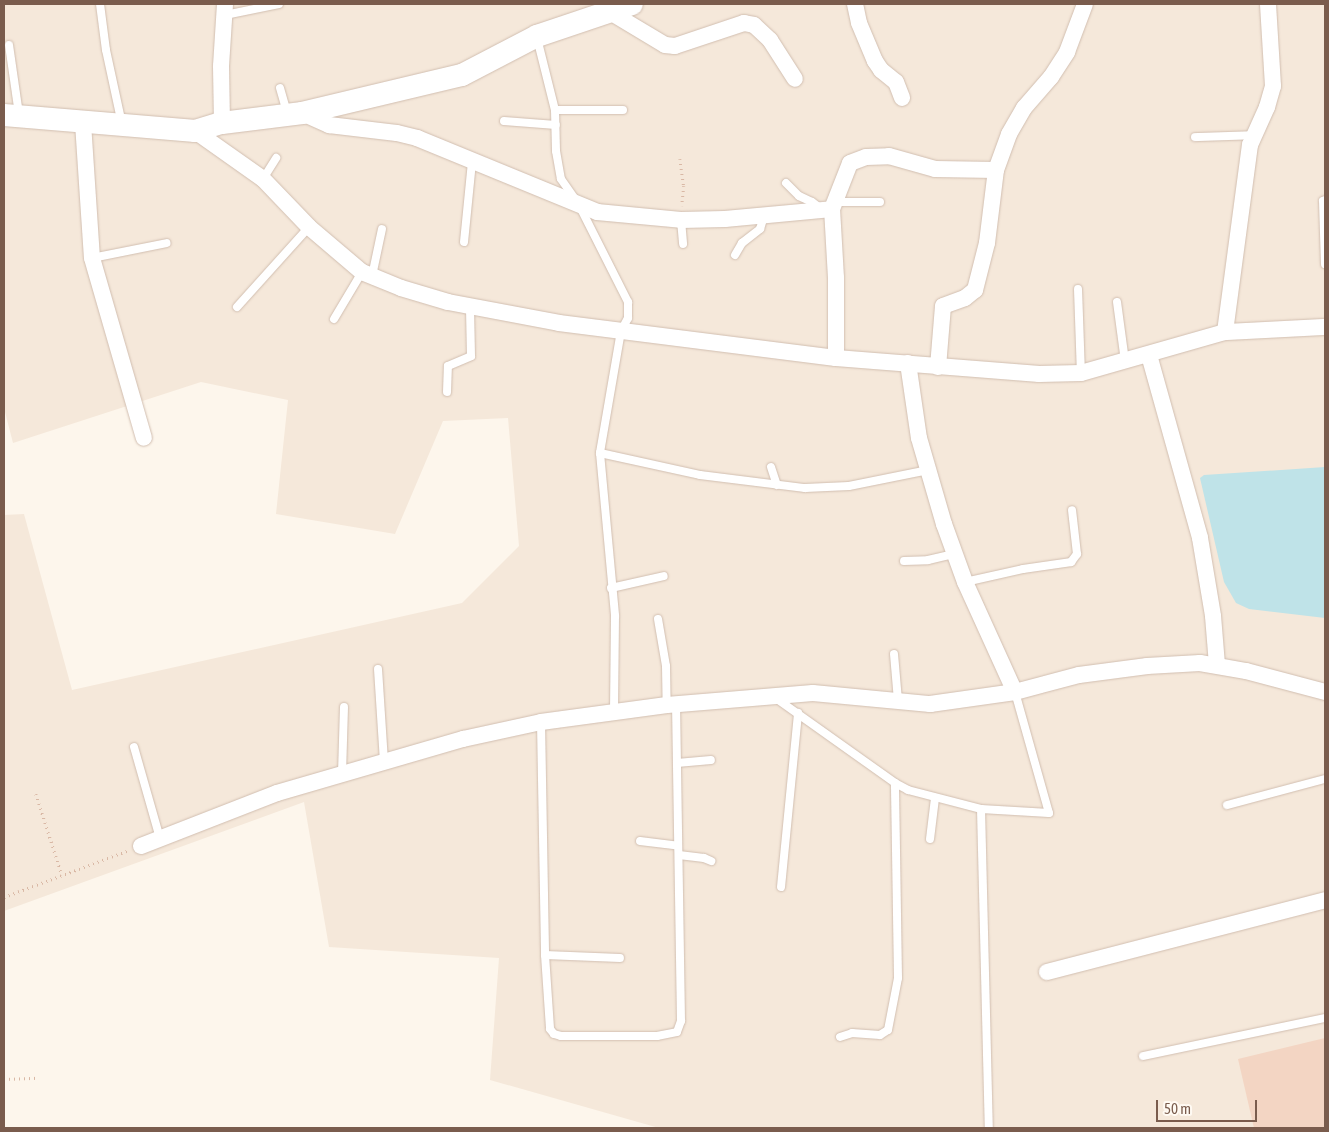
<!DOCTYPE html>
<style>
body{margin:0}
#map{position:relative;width:1329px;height:1132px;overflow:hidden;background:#fdf6ec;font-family:"Asap Condensed",sans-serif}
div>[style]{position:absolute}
.residential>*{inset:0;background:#f5e8da}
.water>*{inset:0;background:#bfe3e8}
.building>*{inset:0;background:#f3d5c3}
.path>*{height:2.5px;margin-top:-1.25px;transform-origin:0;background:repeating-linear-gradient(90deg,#d9b8a5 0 1px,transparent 0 5px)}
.roads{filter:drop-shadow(0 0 1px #d1beb0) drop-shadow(0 0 1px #d1beb0)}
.lane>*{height:8px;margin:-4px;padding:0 4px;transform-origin:4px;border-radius:4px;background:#fff}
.street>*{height:16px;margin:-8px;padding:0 8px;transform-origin:8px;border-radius:8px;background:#fff}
.secondary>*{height:22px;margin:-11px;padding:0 11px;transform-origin:11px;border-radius:11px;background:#fff}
span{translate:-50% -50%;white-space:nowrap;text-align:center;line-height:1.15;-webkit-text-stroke:4px #fffaf3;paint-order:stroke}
.frame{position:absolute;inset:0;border:5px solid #7a5c4d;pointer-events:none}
.scale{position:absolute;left:1156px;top:1100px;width:101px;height:22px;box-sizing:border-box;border:2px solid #7a5c4d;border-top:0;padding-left:6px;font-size:15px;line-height:18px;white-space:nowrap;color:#7a5c4d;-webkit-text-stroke:4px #fffaf3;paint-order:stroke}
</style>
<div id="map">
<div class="residential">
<div style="clip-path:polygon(4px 4px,1325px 4px,1325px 1128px,659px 1128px,490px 1080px,499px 958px,329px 947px,304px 802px,4px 911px,4px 515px,24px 514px,72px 690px,462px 603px,519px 546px,508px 418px,443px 421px,395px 534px,276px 514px,288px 400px,201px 382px,13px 443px,4px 408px)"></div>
</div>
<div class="water">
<div style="clip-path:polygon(1325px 467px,1325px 618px,1249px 609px,1236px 603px,1224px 582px,1200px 478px,1204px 475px)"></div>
</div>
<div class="building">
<div style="clip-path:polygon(1325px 1038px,1325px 1128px,1254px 1128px,1238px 1059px)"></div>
</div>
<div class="path">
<div style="left:680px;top:159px;width:27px;rotate:82deg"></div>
<div style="left:684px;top:186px;width:20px;rotate:96deg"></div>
<div style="left:36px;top:794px;width:85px;rotate:72.2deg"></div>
<div style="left:4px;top:897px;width:134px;rotate:-20.6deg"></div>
<div style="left:4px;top:1079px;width:35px;rotate:-2deg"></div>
</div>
<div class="roads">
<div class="lane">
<div style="left:100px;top:4px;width:46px;rotate:82.6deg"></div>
<div style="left:106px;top:50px;width:76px;rotate:77.8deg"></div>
<div style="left:225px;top:15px;width:55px;rotate:-11.5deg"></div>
<div style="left:537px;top:38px;width:74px;rotate:76deg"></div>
<div style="left:555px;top:110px;width:41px;rotate:88.6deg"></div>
<div style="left:556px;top:151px;width:28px;rotate:80deg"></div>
<div style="left:561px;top:179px;width:32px;rotate:55deg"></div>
<div style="left:579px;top:205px;width:109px;rotate:63.2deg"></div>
<div style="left:628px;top:302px;width:16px;rotate:90deg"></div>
<div style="left:628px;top:318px;width:15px;rotate:118deg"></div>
<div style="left:621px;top:331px;width:124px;rotate:99.8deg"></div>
<div style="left:600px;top:453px;width:164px;rotate:84.7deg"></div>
<div style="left:615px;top:616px;width:98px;rotate:90.6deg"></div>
<div style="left:9px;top:45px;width:70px;rotate:81.8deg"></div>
<div style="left:280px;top:88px;width:26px;rotate:74deg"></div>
<div style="left:555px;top:110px;width:68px"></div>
<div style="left:504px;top:121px;width:52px;rotate:4.4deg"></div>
<div style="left:1195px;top:137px;width:60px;rotate:-1.9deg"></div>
<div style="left:263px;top:179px;width:25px;rotate:-58deg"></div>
<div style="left:786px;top:183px;width:18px;rotate:45deg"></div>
<div style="left:799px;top:196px;width:14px;rotate:25deg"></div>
<div style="left:812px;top:202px;width:10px;rotate:37deg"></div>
<div style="left:834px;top:202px;width:46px"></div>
<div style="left:681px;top:220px;width:24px;rotate:85deg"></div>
<div style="left:464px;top:242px;width:80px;rotate:-84.3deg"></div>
<div style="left:735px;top:255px;width:14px;rotate:-60deg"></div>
<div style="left:742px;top:243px;width:23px;rotate:-38deg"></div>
<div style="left:760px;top:229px;width:14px;rotate:-73deg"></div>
<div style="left:92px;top:258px;width:76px;rotate:-11.3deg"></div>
<div style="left:1325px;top:264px;width:63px;rotate:-91.8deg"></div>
<div style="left:1323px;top:201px;width:2px;rotate:-27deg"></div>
<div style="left:372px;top:276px;width:48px;rotate:-78deg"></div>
<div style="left:1078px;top:289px;width:84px;rotate:88deg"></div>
<div style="left:1117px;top:302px;width:60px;rotate:82.3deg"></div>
<div style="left:237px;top:307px;width:108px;rotate:-48deg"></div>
<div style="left:334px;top:319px;width:55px;rotate:-59.2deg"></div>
<div style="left:447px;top:392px;width:26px;rotate:-88deg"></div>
<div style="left:448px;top:366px;width:25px;rotate:-23deg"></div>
<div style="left:471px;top:356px;width:49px;rotate:-91.2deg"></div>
<div style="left:600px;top:453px;width:102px;rotate:12.4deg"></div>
<div style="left:700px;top:475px;width:106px;rotate:7.1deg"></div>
<div style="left:805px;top:488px;width:44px;rotate:-2.6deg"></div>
<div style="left:849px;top:486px;width:81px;rotate:-11.4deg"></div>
<div style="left:771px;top:467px;width:19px;rotate:72deg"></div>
<div style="left:904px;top:561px;width:24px;rotate:-2deg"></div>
<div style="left:928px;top:560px;width:28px;rotate:-13deg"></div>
<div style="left:965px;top:582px;width:59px;rotate:-12.6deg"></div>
<div style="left:1023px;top:569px;width:49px;rotate:-8.3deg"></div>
<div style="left:1071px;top:562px;width:10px;rotate:-53deg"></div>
<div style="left:1077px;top:554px;width:44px;rotate:-96.5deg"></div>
<div style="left:611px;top:588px;width:54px;rotate:-12.8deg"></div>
<div style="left:658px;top:619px;width:48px;rotate:80.3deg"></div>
<div style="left:666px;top:666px;width:39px;rotate:89deg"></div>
<div style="left:894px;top:654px;width:47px;rotate:85.1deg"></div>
<div style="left:378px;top:669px;width:93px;rotate:86.3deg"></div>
<div style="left:777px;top:699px;width:145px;rotate:35.4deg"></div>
<div style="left:895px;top:783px;width:15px;rotate:28deg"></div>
<div style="left:908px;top:790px;width:75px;rotate:14.6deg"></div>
<div style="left:981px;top:809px;width:68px;rotate:3.4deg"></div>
<div style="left:1049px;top:813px;width:126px;rotate:-105.7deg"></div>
<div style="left:541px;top:722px;width:233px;rotate:89deg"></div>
<div style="left:545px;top:955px;width:74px;rotate:86.1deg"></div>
<div style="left:550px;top:1029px;width:6px;rotate:51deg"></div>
<div style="left:554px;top:1034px;width:7px;rotate:16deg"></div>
<div style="left:561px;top:1036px;width:96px"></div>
<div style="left:657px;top:1036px;width:20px;rotate:-11deg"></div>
<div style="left:677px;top:1032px;width:12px;rotate:-70deg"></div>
<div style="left:681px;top:1021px;width:316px;rotate:-90.9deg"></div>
<div style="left:134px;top:747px;width:95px;rotate:74.1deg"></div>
<div style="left:677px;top:763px;width:34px;rotate:-5deg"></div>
<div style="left:342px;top:774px;width:67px;rotate:-88.3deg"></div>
<div style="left:1227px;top:805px;width:101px;rotate:-14.9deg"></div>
<div style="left:981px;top:809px;width:319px;rotate:88.6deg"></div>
<div style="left:930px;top:839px;width:41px;rotate:-83deg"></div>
<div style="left:640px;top:841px;width:38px;rotate:7deg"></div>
<div style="left:679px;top:855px;width:25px;rotate:7deg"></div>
<div style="left:704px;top:858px;width:8px;rotate:23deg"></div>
<div style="left:781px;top:887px;width:175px;rotate:-84.4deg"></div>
<div style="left:545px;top:955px;width:75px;rotate:2.3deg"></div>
<div style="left:840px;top:1037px;width:13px;rotate:-18deg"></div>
<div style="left:852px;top:1033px;width:28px;rotate:4deg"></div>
<div style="left:880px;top:1035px;width:9px;rotate:-32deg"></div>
<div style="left:888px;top:1030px;width:53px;rotate:-79.1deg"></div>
<div style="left:898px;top:978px;width:195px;rotate:-90.9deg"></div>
<div style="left:1143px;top:1056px;width:186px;rotate:-11.8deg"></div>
</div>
<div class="street">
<div style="left:855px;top:4px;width:19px;rotate:78deg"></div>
<div style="left:859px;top:23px;width:41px;rotate:67.2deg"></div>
<div style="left:875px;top:61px;width:11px;rotate:56deg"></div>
<div style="left:881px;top:70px;width:19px;rotate:39deg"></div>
<div style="left:896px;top:82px;width:17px;rotate:69deg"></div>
<div style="left:610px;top:12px;width:64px;rotate:31deg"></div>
<div style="left:665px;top:45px;width:10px;rotate:6deg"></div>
<div style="left:675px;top:46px;width:73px;rotate:-18.4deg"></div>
<div style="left:744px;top:23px;width:10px;rotate:11deg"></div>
<div style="left:754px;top:25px;width:22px;rotate:43deg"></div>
<div style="left:770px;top:40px;width:46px;rotate:57.3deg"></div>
<div style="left:302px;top:113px;width:30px;rotate:24deg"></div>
<div style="left:329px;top:125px;width:68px;rotate:6.7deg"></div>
<div style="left:397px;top:133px;width:21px;rotate:14deg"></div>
<div style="left:417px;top:138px;width:195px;rotate:22.3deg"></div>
<div style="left:597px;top:212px;width:84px;rotate:5.4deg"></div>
<div style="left:681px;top:220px;width:44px;rotate:-1.3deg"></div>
<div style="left:725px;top:219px;width:107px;rotate:-5.3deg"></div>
<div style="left:83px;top:123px;width:135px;rotate:86.2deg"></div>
<div style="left:92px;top:258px;width:187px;rotate:73.9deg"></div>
<div style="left:222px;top:123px;width:57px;rotate:-91deg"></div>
<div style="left:221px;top:66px;width:62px;rotate:-86.3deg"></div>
<div style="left:195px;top:131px;width:83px;rotate:35.2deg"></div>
<div style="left:263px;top:179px;width:66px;rotate:46.2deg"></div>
<div style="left:309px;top:227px;width:70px;rotate:40.3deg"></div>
<div style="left:362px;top:272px;width:42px;rotate:22.3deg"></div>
<div style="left:401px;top:288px;width:49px;rotate:16.6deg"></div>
<div style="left:448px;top:302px;width:113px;rotate:10.7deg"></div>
<div style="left:559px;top:323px;width:279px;rotate:7.2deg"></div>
<div style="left:836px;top:358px;width:204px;rotate:4.5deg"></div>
<div style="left:1039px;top:374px;width:42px;rotate:-1.4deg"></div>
<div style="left:1081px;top:373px;width:150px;rotate:-15.9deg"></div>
<div style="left:1225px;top:332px;width:189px;rotate:-82.4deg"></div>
<div style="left:1250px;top:145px;width:42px;rotate:-65.9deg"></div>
<div style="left:1267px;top:107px;width:22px;rotate:-74deg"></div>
<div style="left:1273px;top:86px;width:82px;rotate:-93.5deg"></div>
<div style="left:1225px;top:332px;width:100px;rotate:-2.9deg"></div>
<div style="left:1149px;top:355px;width:190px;rotate:74.4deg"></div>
<div style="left:1200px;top:538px;width:79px;rotate:80.5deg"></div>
<div style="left:1213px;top:616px;width:49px;rotate:85.3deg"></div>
<div style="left:836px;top:358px;width:80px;rotate:-90deg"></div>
<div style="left:836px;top:278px;width:69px;rotate:-93.3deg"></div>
<div style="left:832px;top:209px;width:49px;rotate:-68.6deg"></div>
<div style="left:850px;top:163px;width:17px;rotate:-21deg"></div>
<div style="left:866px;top:157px;width:23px;rotate:-2deg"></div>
<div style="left:889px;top:156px;width:48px;rotate:15.8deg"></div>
<div style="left:935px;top:169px;width:61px;rotate:0.9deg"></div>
<div style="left:908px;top:363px;width:76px;rotate:81.7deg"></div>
<div style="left:919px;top:438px;width:90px;rotate:73.8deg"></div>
<div style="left:944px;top:524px;width:62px;rotate:70.1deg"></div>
<div style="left:965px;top:582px;width:121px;rotate:65.6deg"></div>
<div style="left:938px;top:367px;width:61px;rotate:-85.3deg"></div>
<div style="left:943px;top:306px;width:23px;rotate:-20deg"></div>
<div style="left:965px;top:298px;width:13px;rotate:-39deg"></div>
<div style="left:975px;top:290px;width:49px;rotate:-75.7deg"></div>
<div style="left:987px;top:243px;width:74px;rotate:-83deg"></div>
<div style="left:996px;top:170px;width:38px;rotate:-70deg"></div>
<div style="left:1009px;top:134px;width:30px;rotate:-60deg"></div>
<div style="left:1024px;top:108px;width:41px;rotate:-48.9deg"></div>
<div style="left:1051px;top:77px;width:30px;rotate:-57deg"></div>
<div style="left:1067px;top:52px;width:51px;rotate:-69.4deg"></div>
<div style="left:141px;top:846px;width:146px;rotate:-21.3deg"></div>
<div style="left:277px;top:793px;width:194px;rotate:-16.2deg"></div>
<div style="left:463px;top:739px;width:80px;rotate:-12.3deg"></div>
<div style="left:541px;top:722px;width:127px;rotate:-7.7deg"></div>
<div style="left:667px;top:705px;width:146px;rotate:-4.7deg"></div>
<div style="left:813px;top:693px;width:118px;rotate:5.4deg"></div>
<div style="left:930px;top:704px;width:86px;rotate:-8deg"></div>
<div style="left:1015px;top:692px;width:66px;rotate:-14.9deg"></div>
<div style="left:1079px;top:675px;width:69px;rotate:-7.5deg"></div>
<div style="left:1147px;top:666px;width:53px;rotate:-3.2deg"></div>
<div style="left:1200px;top:663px;width:47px;rotate:9.9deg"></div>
<div style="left:1246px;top:671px;width:82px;rotate:14.9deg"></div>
<div style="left:1047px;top:972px;width:287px;rotate:-14.5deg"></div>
</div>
<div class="secondary">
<div style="left:4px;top:115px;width:192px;rotate:4.8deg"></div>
<div style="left:195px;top:131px;width:28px;rotate:-17deg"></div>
<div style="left:222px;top:123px;width:81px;rotate:-7.1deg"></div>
<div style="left:302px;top:113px;width:164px;rotate:-13.4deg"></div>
<div style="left:462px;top:75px;width:85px;rotate:-27.5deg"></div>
<div style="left:537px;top:36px;width:100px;rotate:-18.6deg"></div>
</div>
</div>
<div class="frame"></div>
<div class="scale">50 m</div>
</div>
